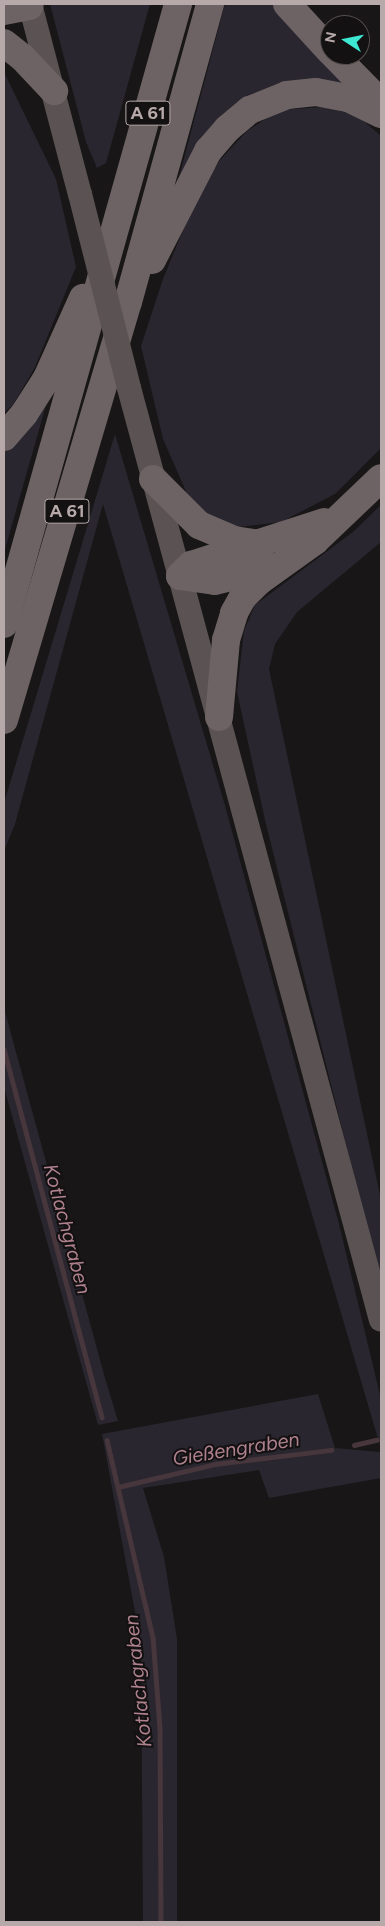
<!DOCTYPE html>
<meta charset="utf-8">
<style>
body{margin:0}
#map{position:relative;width:385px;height:1926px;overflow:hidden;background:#181616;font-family:Figtree,sans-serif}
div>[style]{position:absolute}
.green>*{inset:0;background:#29262f}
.stream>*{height:4.5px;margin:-2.25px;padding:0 2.25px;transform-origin:2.25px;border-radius:2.25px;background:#47363b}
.major>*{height:24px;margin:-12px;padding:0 12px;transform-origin:12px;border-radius:12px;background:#5b5353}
.highway>*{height:28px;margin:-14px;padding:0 14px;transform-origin:14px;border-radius:14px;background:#6d6364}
.major-bridge>*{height:24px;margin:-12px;padding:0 12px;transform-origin:12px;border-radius:12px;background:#5b5353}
span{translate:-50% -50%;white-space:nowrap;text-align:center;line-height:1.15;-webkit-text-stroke:4px #131111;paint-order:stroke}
.shield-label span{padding:1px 4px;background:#131111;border:1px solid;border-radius:4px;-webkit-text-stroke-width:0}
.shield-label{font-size:18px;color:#b7a9aa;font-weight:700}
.water-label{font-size:20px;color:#b08290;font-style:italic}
.frame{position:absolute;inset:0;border:5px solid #b7a9aa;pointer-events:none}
.north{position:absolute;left:320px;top:15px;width:50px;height:50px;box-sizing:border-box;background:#131111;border:1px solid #554e4e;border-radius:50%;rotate:281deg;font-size:14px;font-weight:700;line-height:20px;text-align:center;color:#b7a9aa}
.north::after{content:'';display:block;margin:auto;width:18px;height:22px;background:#3ee7d2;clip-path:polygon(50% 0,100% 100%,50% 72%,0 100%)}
</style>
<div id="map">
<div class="green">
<div style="clip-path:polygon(50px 4px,150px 4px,106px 163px,97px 168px,86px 142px)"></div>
<div style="clip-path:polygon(225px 4px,273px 4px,293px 31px,358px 94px,304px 86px,178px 181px)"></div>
<div style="clip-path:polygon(4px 72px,56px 179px,76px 267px,35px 367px,13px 405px,4px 413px)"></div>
<div style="clip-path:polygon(323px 107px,357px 115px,381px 136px,381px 448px,335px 494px,281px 522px,239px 527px,208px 516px,188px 496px,163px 439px,141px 346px,163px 279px,198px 194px,220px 160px,247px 131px,279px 110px)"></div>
<div style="clip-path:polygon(52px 384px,4px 553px,4px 447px)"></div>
<div style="clip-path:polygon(115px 434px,224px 802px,339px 1224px,381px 1399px,381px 1478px,269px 1498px,259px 1470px,143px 1488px,164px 1557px,177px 1639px,177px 1922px,143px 1922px,141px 1644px,102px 1434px,318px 1394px,335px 1448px,380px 1452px,381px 1449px,103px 504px,15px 824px,4px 851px,4px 803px)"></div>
<div style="clip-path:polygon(381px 505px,381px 542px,297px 612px,275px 644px,269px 669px,381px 1200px,381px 1285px,265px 820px,237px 692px,244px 631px,255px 605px,353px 532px)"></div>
<div style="clip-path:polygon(4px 1008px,105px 1378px,118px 1421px,98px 1425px,4px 1087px)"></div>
</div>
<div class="stream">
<div style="left:4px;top:1049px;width:381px;rotate:75.1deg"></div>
<div style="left:107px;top:1440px;width:202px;rotate:76.9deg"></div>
<div style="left:153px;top:1637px;width:91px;rotate:85.6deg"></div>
<div style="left:160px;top:1728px;width:194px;rotate:89.7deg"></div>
<div style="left:354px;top:1445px;width:23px;rotate:-13deg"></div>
<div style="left:118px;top:1487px;width:100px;rotate:-13.3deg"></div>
<div style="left:215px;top:1464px;width:117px;rotate:-6.9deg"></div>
</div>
<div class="major">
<div style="left:30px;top:4px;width:196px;rotate:75.3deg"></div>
<div style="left:129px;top:388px;width:965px;rotate:74.87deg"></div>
</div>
<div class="highway">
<div style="left:287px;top:4px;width:64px;rotate:47.5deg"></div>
<div style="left:4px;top:11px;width:26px;rotate:-11deg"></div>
<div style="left:4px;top:43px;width:23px;rotate:38deg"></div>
<div style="left:22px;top:57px;width:47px;rotate:46.7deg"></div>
<div style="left:334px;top:55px;width:67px;rotate:45.6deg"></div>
<div style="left:152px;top:260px;width:123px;rotate:-62.8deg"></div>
<div style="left:208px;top:151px;width:29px;rotate:-49deg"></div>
<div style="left:227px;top:129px;width:30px;rotate:-40deg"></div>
<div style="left:250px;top:110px;width:40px;rotate:-22deg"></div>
<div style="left:287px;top:95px;width:29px;rotate:-6deg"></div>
<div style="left:316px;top:92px;width:33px;rotate:11deg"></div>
<div style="left:348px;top:98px;width:37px;rotate:26deg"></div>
<div style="left:4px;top:437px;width:30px;rotate:-49deg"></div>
<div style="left:24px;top:414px;width:43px;rotate:-57.4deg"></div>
<div style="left:47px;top:378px;width:88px;rotate:-65.8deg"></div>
<div style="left:153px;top:479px;width:65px;rotate:45deg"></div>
<div style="left:199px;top:525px;width:38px;rotate:23deg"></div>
<div style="left:234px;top:540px;width:25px;rotate:9deg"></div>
<div style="left:180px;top:576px;width:16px;rotate:-45deg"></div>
<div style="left:191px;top:565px;width:140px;rotate:-17.9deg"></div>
<div style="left:180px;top:576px;width:35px;rotate:8deg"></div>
<div style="left:215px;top:581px;width:58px;rotate:-14deg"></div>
<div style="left:4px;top:624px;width:644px;rotate:-74.32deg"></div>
<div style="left:219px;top:717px;width:77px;rotate:-84.8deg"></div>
<div style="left:226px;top:640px;width:28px;rotate:-73deg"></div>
<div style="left:234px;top:613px;width:18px;rotate:-61deg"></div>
<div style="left:243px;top:597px;width:23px;rotate:-45deg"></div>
<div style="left:259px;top:581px;width:69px;rotate:-35.5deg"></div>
<div style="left:315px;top:541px;width:91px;rotate:-43.7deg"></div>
<div style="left:4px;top:720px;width:436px;rotate:-73.5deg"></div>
<div style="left:128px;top:302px;width:309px;rotate:-74.6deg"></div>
</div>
<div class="major-bridge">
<div style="left:80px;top:194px;width:200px;rotate:75.8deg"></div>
</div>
<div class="shield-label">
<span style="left:148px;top:113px">A 61</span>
<span style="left:67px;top:511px">A 61</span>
</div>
<div class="water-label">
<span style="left:67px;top:1229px;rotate:75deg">Kotlachgraben</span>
<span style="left:236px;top:1449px;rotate:-9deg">Gießengraben</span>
<span style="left:138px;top:1681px;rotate:-96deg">Kotlachgraben</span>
</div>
<div class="frame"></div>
<div class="north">N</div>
</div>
